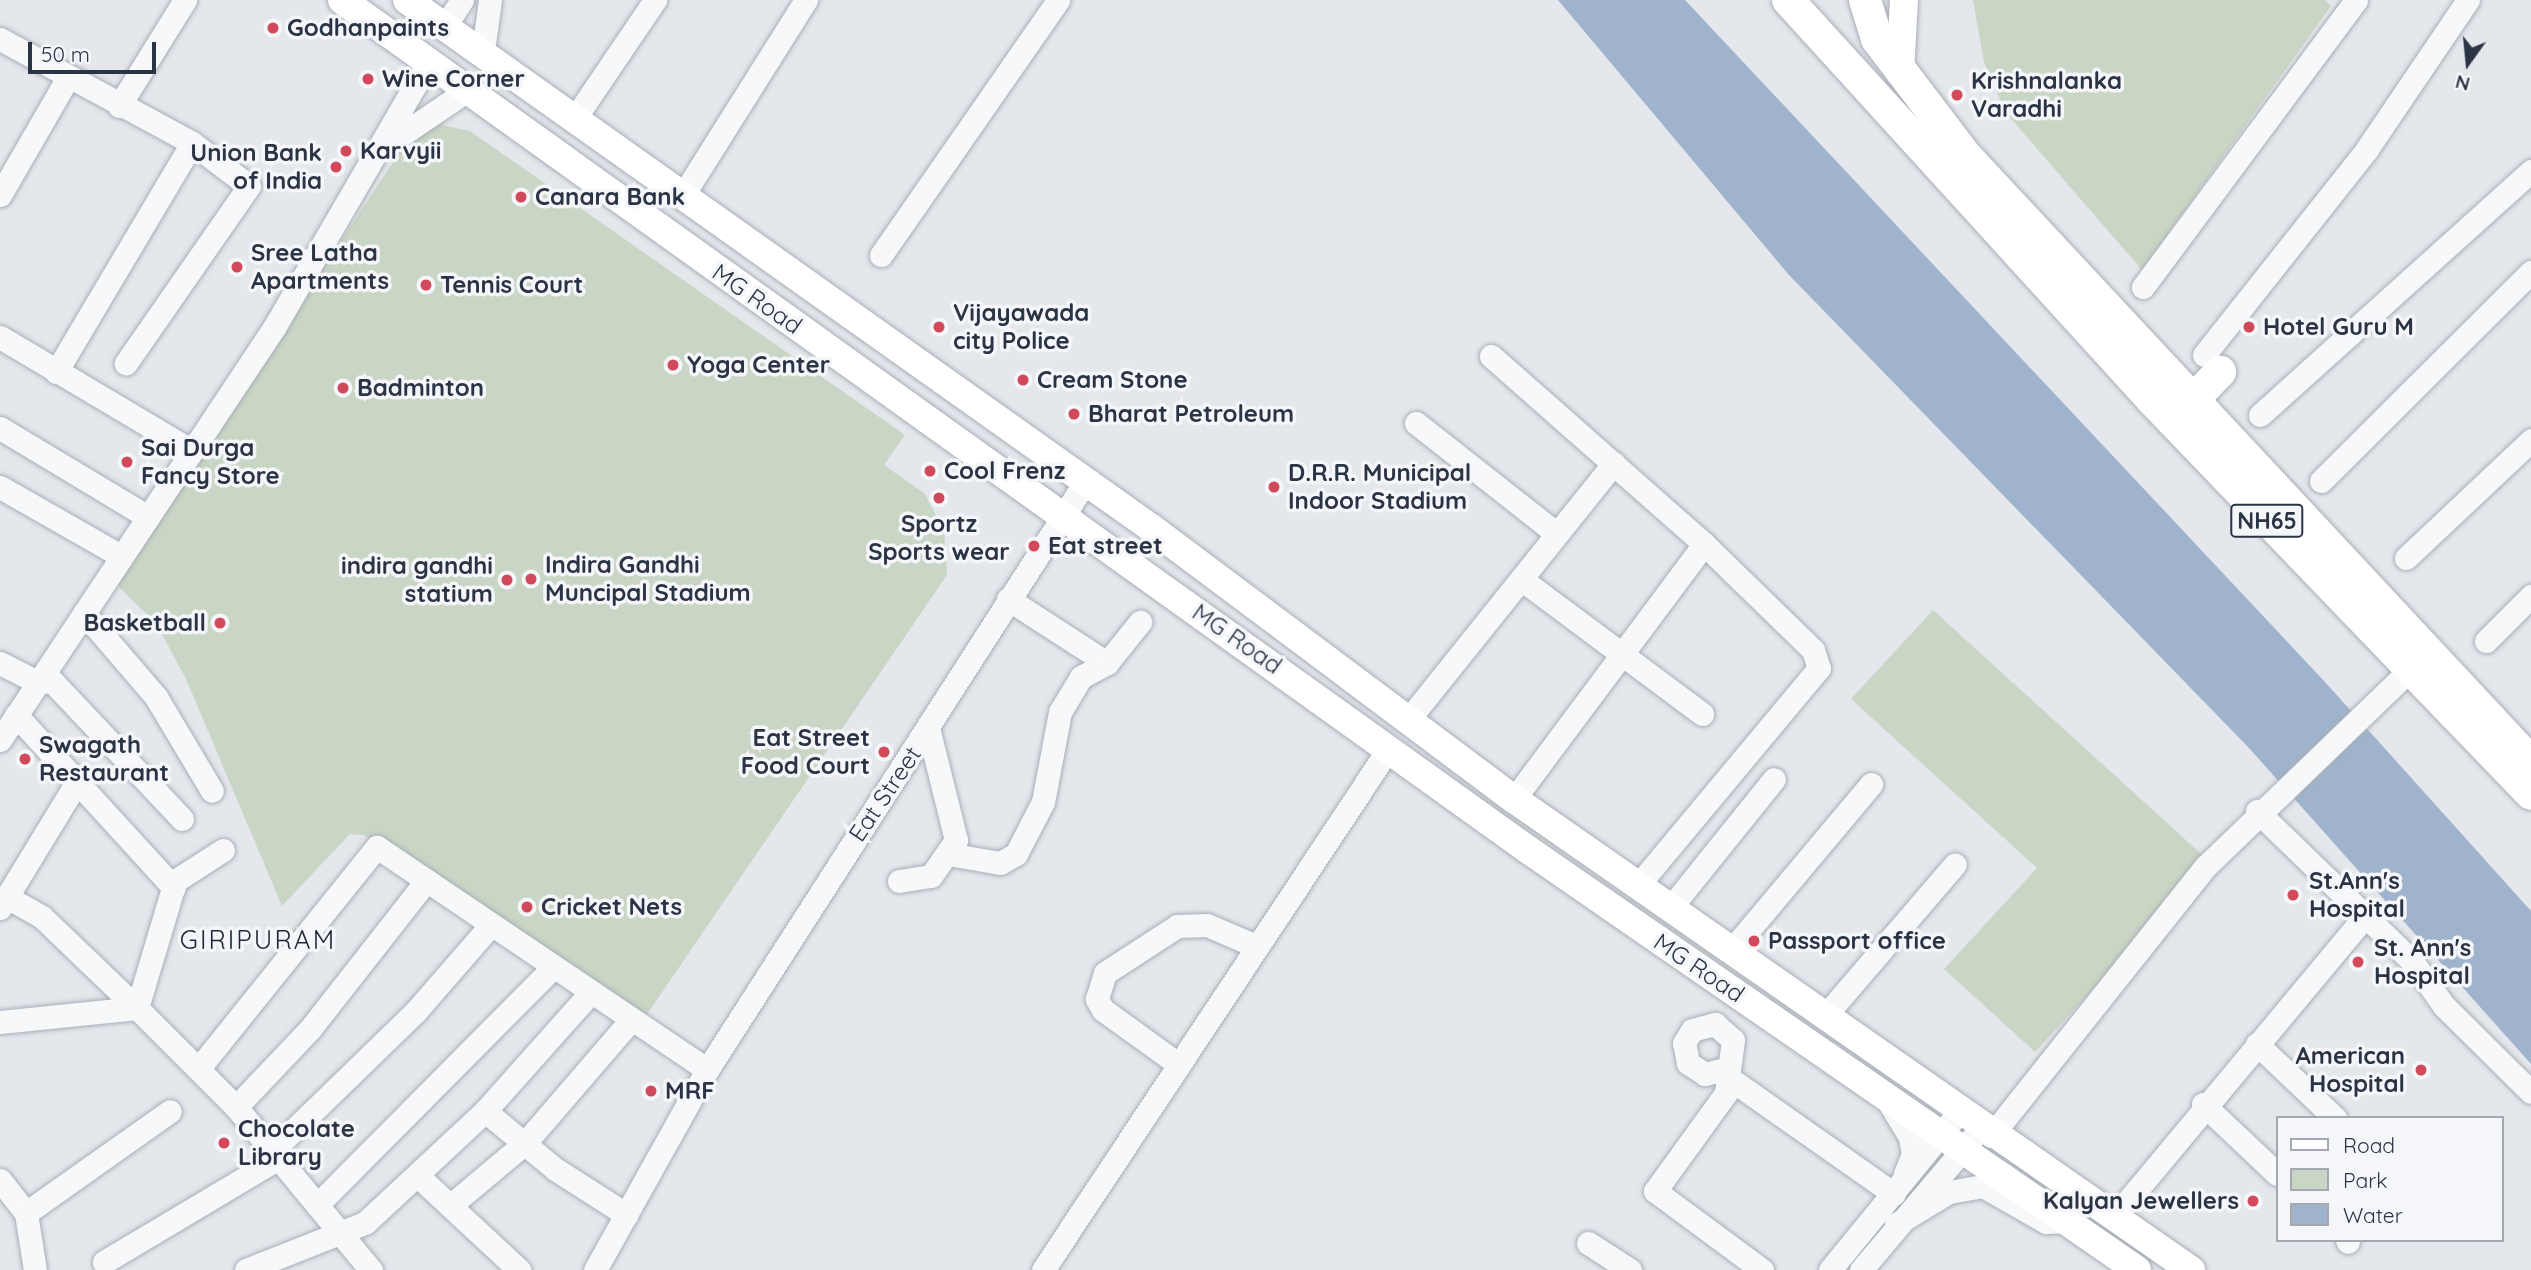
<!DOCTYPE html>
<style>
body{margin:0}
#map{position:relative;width:2531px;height:1270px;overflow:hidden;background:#e4e7ec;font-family:Quicksand,sans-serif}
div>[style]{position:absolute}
.green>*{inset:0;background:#c9d6c5}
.water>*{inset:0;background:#9fb4cc}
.roads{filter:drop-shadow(0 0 2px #a9aeb7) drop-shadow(0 0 2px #a9aeb7)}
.minor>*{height:23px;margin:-11.5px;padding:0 11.5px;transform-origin:11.5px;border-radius:11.5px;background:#f7f8fa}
.major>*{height:28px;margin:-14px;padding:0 14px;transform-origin:14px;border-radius:14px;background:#fff}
.highway>*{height:32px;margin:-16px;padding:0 16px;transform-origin:16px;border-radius:16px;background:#fff}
.dots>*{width:19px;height:19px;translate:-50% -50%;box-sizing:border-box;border:4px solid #f4f6f9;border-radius:50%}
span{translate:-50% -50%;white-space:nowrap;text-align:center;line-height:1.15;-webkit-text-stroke:7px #f4f6f9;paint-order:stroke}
.shield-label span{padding:2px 5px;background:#f4f6f9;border:2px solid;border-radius:5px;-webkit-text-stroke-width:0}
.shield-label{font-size:23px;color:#2b3445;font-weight:700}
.poi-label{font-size:24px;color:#2b3445;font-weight:700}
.left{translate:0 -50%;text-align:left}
.right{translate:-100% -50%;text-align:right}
.street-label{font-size:24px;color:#2b3445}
.neighbourhood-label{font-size:26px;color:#1d2536;letter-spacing:2px}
.legend{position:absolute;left:2276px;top:1116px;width:228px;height:126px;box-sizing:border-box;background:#f4f6f9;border:2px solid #a4a8b1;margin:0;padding:9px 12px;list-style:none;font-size:21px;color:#2b3445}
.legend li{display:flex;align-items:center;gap:14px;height:35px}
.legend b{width:35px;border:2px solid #a4a8b1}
.north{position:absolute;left:2433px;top:28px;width:70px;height:70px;-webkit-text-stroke:5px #f4f6f9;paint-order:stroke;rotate:195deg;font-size:19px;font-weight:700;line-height:28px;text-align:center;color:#2b3445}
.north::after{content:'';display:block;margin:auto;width:24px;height:32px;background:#2b3445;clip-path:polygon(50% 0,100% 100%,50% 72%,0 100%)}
.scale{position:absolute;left:28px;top:42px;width:128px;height:32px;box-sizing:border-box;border:4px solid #2b3445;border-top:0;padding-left:9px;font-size:21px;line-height:24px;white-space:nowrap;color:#2b3445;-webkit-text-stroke:5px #f4f6f9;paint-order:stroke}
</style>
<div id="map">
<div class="green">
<div style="clip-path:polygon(1973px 0,2325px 0,2331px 6px,2142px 270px,2006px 113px,1984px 62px)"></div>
<div style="clip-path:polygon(437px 124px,470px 131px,905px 435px,884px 465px,925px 494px,944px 531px,947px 575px,639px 1026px,364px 835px,350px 834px,282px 906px,186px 679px,156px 623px,115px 583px,401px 150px)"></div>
<div style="clip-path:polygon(1933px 610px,2210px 862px,2035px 1052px,1944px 969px,2037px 868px,1851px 699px)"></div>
</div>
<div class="water">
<div style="clip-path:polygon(1558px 0,1685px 0,2325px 682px,2531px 911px,2531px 1064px,2249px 748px,1789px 275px)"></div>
</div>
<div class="roads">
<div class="minor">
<div style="left:445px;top:26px;width:31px;rotate:-57deg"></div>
<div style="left:0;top:39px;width:218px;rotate:28.4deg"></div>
<div style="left:192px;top:143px;width:71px;rotate:37deg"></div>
<div style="left:249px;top:186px;width:216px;rotate:124.8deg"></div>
<div style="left:483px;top:51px;width:51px;rotate:-82.2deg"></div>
<div style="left:119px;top:106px;width:125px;rotate:-58.1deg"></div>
<div style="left:575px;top:118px;width:143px;rotate:-55.9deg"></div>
<div style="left:385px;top:146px;width:98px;rotate:-34.2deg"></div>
<div style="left:0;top:195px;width:136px;rotate:-60deg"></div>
<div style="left:683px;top:195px;width:231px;rotate:-57.8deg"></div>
<div style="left:881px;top:255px;width:310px;rotate:-55.2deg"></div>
<div style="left:2143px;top:287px;width:357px;rotate:-53.4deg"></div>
<div style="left:0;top:337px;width:223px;rotate:30.7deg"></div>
<div style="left:2204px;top:355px;width:263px;rotate:-51.6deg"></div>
<div style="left:2367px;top:149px;width:180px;rotate:-55.9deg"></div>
<div style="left:1491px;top:356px;width:284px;rotate:41.4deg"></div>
<div style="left:1704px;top:544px;width:152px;rotate:44.2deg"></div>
<div style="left:1813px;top:650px;width:19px;rotate:72deg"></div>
<div style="left:1819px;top:668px;width:283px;rotate:129.8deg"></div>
<div style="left:56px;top:372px;width:266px;rotate:-59.3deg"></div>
<div style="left:2260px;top:415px;width:365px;rotate:-42deg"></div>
<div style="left:1416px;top:423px;width:179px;rotate:38.2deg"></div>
<div style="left:0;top:428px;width:173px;rotate:31deg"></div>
<div style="left:2321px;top:481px;width:296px;rotate:-44.9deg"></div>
<div style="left:0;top:487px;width:139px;rotate:29.7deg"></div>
<div style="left:2406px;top:558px;width:172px;rotate:-43.3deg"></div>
<div style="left:1521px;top:579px;width:226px;rotate:36.7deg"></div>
<div style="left:1008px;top:599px;width:118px;rotate:32.9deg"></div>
<div style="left:84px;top:613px;width:111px;rotate:49.4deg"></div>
<div style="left:156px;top:697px;width:109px;rotate:59.2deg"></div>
<div style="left:2486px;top:641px;width:64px;rotate:-45deg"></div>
<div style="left:0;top:663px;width:44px;rotate:27.1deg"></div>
<div style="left:39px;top:683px;width:12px;rotate:-14deg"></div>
<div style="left:51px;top:680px;width:191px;rotate:46.7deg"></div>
<div style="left:16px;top:715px;width:234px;rotate:47.6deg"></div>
<div style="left:1408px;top:720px;width:329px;rotate:-51.3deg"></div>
<div style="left:0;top:740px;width:497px;rotate:-56.4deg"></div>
<div style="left:275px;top:326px;width:304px;rotate:-59.8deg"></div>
<div style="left:1514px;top:799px;width:318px;rotate:-53.3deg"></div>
<div style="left:2257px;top:811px;width:216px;rotate:44.1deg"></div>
<div style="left:2412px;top:961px;width:55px;rotate:54.6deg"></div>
<div style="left:2444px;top:1006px;width:122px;rotate:44.7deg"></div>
<div style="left:948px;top:854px;width:53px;rotate:9.8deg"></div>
<div style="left:1000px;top:863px;width:18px;rotate:-29deg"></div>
<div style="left:1016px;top:854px;width:59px;rotate:-62.6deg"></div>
<div style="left:1043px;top:802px;width:92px;rotate:-79.3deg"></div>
<div style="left:1060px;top:712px;width:41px;rotate:-59deg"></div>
<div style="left:1081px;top:677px;width:30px;rotate:-28deg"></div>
<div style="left:1107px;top:663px;width:53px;rotate:-51.2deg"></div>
<div style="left:899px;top:881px;width:32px;rotate:-9deg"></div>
<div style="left:931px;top:876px;width:44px;rotate:-55.2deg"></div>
<div style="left:956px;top:840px;width:115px;rotate:-104deg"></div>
<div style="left:7px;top:897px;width:40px;rotate:29.7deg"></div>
<div style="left:42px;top:917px;width:132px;rotate:43.8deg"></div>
<div style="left:137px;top:1008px;width:133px;rotate:-73.3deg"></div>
<div style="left:175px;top:881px;width:57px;rotate:-32.9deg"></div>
<div style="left:1671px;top:907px;width:164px;rotate:-51.2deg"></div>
<div style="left:0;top:908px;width:148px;rotate:-58.6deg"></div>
<div style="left:1731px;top:951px;width:218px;rotate:-50deg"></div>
<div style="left:1824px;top:1017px;width:201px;rotate:-49.4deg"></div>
<div style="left:0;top:1022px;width:138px;rotate:-5.8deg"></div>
<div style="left:137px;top:1008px;width:140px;rotate:45deg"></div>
<div style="left:236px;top:1107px;width:212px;rotate:50.4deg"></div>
<div style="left:2257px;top:1044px;width:108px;rotate:43.5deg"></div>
<div style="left:1178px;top:1064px;width:92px;rotate:-144.2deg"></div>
<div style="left:1103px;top:1010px;width:13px;rotate:-119deg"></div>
<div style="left:1097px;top:999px;width:27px;rotate:-73deg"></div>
<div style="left:1105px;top:973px;width:86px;rotate:-33.1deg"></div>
<div style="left:1177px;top:926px;width:30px;rotate:-2deg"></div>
<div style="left:1207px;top:925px;width:53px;rotate:23.2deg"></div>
<div style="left:199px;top:1068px;width:284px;rotate:-51.2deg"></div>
<div style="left:377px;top:847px;width:398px;rotate:34deg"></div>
<div style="left:1725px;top:1069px;width:21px;rotate:166deg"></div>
<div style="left:1705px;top:1074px;width:20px;rotate:-147deg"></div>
<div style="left:1688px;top:1063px;width:20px;rotate:-101deg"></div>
<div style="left:1684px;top:1043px;width:15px;rotate:-58deg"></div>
<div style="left:1692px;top:1030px;width:24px;rotate:-15deg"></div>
<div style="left:1715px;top:1024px;width:24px;rotate:42deg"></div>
<div style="left:1733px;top:1040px;width:53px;rotate:97.5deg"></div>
<div style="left:1726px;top:1093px;width:121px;rotate:125.9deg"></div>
<div style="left:1655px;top:1191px;width:133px;rotate:36.4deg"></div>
<div style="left:1726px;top:1076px;width:205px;rotate:35.1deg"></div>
<div style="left:1890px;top:1104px;width:39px;rotate:59deg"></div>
<div style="left:1910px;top:1137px;width:17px;rotate:80deg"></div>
<div style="left:1913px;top:1154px;width:22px;rotate:112deg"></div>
<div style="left:2203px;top:1104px;width:102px;rotate:43.4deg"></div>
<div style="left:236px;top:1107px;width:108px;rotate:-46.5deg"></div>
<div style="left:310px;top:1029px;width:189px;rotate:-51.9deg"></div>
<div style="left:485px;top:1111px;width:91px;rotate:39.6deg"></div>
<div style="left:555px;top:1169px;width:85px;rotate:32.6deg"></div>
<div style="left:1991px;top:1136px;width:345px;rotate:-51.5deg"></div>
<div style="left:2206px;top:866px;width:283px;rotate:-43.9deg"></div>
<div style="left:271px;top:1152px;width:202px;rotate:-44.2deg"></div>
<div style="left:416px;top:1011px;width:113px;rotate:-49deg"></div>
<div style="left:419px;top:1177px;width:137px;rotate:42.9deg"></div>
<div style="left:0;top:1180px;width:42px;rotate:51.8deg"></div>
<div style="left:317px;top:1205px;width:334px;rotate:-45.2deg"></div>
<div style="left:451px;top:1205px;width:97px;rotate:-40deg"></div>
<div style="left:525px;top:1143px;width:161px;rotate:-49.3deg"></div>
<div style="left:2116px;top:1215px;width:389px;rotate:-50.2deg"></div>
<div style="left:1896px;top:1224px;width:62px;rotate:-31.1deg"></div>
<div style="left:1949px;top:1192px;width:35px;rotate:-10deg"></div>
<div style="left:1983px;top:1186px;width:73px;rotate:29.7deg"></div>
<div style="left:2046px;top:1222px;width:21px;rotate:-3deg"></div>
<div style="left:2347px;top:1240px;width:2px;rotate:63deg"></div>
<div style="left:1588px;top:1243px;width:50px;rotate:32.7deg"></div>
<div style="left:104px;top:1262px;width:201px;rotate:-30.8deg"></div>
<div style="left:35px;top:1270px;width:58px;rotate:-99deg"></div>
<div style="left:26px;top:1213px;width:176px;rotate:-35.3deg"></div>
<div style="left:246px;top:1270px;width:128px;rotate:-21.6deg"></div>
<div style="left:365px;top:1223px;width:164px;rotate:-43deg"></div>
<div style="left:485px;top:1111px;width:159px;rotate:-48.3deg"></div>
<div style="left:595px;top:1270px;width:229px;rotate:-60.8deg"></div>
<div style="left:707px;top:1070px;width:699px;rotate:-57.26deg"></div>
<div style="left:1043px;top:1270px;width:626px;rotate:-56.46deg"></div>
<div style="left:1830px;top:1270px;width:203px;rotate:-50.8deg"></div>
<div style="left:1861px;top:1270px;width:185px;rotate:-49.8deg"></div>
</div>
<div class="major">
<div style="left:342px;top:0;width:1458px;rotate:35.62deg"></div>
<div style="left:1527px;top:849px;width:741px;rotate:34.61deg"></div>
<div style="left:407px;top:0;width:911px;rotate:35.35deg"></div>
<div style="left:1150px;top:527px;width:454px;rotate:36.8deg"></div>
<div style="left:1514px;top:799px;width:825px;rotate:34.83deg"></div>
<div style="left:1900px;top:73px;width:73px;rotate:-86.9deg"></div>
</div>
<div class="highway">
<div style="left:1788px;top:0;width:542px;rotate:47.69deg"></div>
<div style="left:2153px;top:401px;width:545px;rotate:46.11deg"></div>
<div style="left:1865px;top:0;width:41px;rotate:72.9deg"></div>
<div style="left:1877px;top:39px;width:146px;rotate:52.8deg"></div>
<div style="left:1965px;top:155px;width:826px;rotate:47.01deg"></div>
<div style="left:2191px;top:402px;width:42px;rotate:-46deg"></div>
</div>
</div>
<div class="dots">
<div style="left:273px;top:28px;background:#d1495b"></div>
<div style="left:368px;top:79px;background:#d1495b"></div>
<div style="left:1957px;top:95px;background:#d1495b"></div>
<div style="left:346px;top:151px;background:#d1495b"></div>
<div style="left:336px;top:167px;background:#d1495b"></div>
<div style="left:521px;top:197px;background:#d1495b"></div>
<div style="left:237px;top:267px;background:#d1495b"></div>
<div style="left:426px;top:285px;background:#d1495b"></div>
<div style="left:939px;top:327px;background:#d1495b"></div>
<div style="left:2249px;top:327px;background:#d1495b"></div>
<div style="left:673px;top:365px;background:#d1495b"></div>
<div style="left:1023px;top:380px;background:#d1495b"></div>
<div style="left:343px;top:388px;background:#d1495b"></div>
<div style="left:1074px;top:414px;background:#d1495b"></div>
<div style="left:127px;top:462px;background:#d1495b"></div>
<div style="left:930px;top:471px;background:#d1495b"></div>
<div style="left:1274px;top:487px;background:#d1495b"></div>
<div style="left:939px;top:498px;background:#d1495b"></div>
<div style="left:1034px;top:546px;background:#d1495b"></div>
<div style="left:531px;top:579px;background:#d1495b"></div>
<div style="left:507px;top:580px;background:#d1495b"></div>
<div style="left:220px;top:623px;background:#d1495b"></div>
<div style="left:884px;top:752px;background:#d1495b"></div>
<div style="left:25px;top:759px;background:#d1495b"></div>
<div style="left:2293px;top:895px;background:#d1495b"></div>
<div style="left:527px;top:907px;background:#d1495b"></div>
<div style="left:1754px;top:941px;background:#d1495b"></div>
<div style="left:2358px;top:962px;background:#d1495b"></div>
<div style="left:2421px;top:1070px;background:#d1495b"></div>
<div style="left:651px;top:1091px;background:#d1495b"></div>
<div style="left:224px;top:1143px;background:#d1495b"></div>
<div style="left:2253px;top:1201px;background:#d1495b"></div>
</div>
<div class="shield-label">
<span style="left:2267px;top:521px">NH65</span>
</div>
<div class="poi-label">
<span class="left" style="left:287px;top:28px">Godhanpaints</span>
<span class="left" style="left:382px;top:79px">Wine Corner</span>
<span class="left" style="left:1971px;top:95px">Krishnalanka<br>Varadhi</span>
<span class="left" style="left:360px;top:151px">Karvyii</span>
<span class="right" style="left:322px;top:167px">Union Bank<br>of India</span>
<span class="left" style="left:535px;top:197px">Canara Bank</span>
<span class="left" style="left:251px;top:267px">Sree Latha<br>Apartments</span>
<span class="left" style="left:440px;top:285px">Tennis Court</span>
<span class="left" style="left:953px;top:327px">Vijayawada<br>city Police</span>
<span class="left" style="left:2263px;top:327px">Hotel Guru M</span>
<span class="left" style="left:687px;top:365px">Yoga Center</span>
<span class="left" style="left:1037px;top:380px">Cream Stone</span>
<span class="left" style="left:357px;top:388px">Badminton</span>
<span class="left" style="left:1088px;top:414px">Bharat Petroleum</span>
<span class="left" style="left:141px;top:462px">Sai Durga<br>Fancy Store</span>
<span class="left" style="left:944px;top:471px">Cool Frenz</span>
<span class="left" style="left:1288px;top:487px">D.R.R. Municipal<br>Indoor Stadium</span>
<span style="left:939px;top:538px">Sportz<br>Sports wear</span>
<span class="left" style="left:1048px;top:546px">Eat street</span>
<span class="left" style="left:545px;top:579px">Indira Gandhi<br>Muncipal Stadium</span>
<span class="right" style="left:493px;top:580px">indira gandhi<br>statium</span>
<span class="right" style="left:206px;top:623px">Basketball</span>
<span class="right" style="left:870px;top:752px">Eat Street<br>Food Court</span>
<span class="left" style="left:39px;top:759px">Swagath<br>Restaurant</span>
<span class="left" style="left:2309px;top:895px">St.Ann's<br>Hospital</span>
<span class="left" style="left:541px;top:907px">Cricket Nets</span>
<span class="left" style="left:1768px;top:941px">Passport office</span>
<span class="left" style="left:2374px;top:962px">St. Ann's<br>Hospital</span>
<span class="right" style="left:2405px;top:1070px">American<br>Hospital</span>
<span class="left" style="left:665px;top:1091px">MRF</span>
<span class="left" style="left:238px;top:1143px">Chocolate<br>Library</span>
<span class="right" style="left:2239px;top:1201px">Kalyan Jewellers</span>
</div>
<div class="street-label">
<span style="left:757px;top:299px;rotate:35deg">MG Road</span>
<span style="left:1237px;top:639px;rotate:35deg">MG Road</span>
<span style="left:885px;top:794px;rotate:-56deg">Eat Street</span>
<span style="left:1699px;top:968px;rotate:34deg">MG Road</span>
</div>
<div class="neighbourhood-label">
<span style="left:258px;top:940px">GIRIPURAM</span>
</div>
<ul class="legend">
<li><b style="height:9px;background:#fff"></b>Road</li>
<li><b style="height:19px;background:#c9d6c5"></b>Park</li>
<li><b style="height:19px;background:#9fb4cc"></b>Water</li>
</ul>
<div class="north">N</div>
<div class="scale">50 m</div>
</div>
